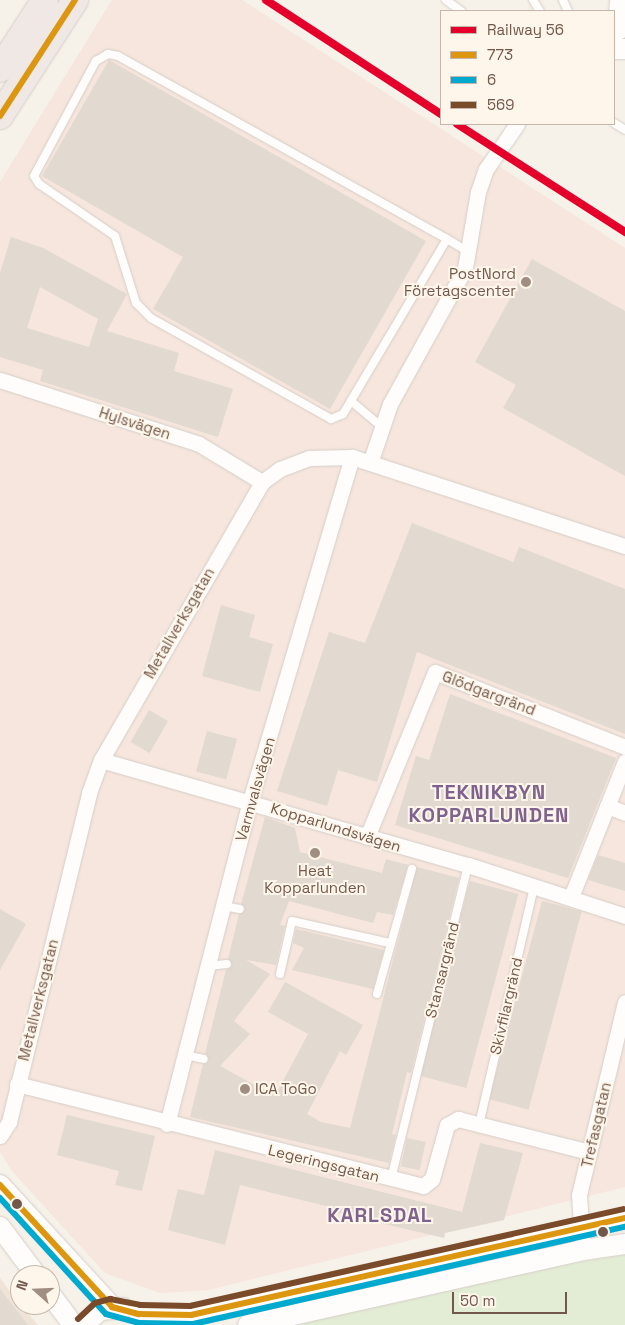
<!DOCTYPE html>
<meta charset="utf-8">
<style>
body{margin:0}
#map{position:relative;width:625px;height:1325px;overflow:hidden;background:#f6f1e9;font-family:"Space Grotesk",sans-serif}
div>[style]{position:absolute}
.residential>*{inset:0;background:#efe3d7}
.commercial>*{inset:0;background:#f6e6dd}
.green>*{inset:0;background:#e3ecd4}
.building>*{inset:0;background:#e2d9d1;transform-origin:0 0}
.roads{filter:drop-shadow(0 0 1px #d5cec8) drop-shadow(0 0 1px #d5cec8)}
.lane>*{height:8px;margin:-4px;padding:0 4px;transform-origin:4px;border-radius:4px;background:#fefdfc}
.street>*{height:15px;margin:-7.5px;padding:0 7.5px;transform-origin:7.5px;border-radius:7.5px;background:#fefdfc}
.secondary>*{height:20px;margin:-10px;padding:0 10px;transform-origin:10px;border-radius:10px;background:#fefdfc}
.highway>*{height:26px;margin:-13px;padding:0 13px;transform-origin:13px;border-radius:13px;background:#f0e8e4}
.bus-1>*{height:6px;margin:-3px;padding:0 3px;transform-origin:3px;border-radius:3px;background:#dc960f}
.bus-2>*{height:6px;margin:-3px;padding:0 3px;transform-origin:3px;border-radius:3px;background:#00a9ce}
.bus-3>*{height:6px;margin:-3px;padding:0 3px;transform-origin:3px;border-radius:3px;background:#7a4b2a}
.rail-1>*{height:8px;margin:-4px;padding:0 4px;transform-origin:4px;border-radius:4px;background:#e4002b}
.dots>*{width:14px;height:14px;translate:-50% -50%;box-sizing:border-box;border:2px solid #fef6ea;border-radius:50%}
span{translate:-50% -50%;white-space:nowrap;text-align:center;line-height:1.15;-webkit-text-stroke:4px #fef6ea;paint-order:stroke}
.poi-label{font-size:15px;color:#72584b}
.right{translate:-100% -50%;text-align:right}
.left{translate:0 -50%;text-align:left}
.street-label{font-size:15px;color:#72584b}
.district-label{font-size:20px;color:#7f638e;font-weight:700;letter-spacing:1px}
.legend{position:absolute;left:440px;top:10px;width:175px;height:115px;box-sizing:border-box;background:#fef6ea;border:1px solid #c6b7aa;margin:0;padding:6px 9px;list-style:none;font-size:15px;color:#72584b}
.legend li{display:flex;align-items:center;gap:10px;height:25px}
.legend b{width:25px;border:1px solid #c6b7aa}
.north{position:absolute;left:10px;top:1265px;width:50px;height:50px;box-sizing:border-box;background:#fef6ea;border:1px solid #c6b7aa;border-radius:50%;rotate:290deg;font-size:14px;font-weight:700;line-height:20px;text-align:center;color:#72584b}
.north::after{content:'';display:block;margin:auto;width:18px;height:22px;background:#a08e82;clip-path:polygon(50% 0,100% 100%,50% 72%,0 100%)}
.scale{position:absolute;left:452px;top:1292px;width:115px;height:22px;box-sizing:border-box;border:2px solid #72584b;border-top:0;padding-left:6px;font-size:15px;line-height:18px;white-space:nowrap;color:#72584b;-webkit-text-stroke:4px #fef6ea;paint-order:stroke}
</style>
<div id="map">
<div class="residential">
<div style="clip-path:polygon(0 1278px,20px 1305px,38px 1325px,0 1325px)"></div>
</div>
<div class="commercial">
<div style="clip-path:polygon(112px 0,242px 0,625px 248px,625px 1187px,209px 1290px,160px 1293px,105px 1273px,12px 1171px,0 1152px,0 182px)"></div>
</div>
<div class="green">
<div style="clip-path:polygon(625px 1254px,625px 1325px,293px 1325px,532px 1270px)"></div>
</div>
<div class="building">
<div style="clip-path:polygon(109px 60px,426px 241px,330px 409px,153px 309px,183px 257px,42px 176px)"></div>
<div style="clip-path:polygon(evenodd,11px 237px,43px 248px,127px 294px,107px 331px,179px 353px,174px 371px,233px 389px,218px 437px,40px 381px,43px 370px,0 357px,0 273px,11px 237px,40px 287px,98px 319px,89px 347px,27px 328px,40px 287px)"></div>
<div style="clip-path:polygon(532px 259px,625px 311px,625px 476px,503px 408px,516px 385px,475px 362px)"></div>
<div style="clip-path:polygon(412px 523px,513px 562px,519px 547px,625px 589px,625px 734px,417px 652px,377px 782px,338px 770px,327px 806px,277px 791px,329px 632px,365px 643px)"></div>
<div style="clip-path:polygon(221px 605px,255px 615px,249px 637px,273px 644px,260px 692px,202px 676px)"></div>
<div style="clip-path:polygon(450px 694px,616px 758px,568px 878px,395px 825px,416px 756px,429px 760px)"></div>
<div style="left:149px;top:710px;width:22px;height:37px;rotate:30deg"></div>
<div style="left:207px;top:731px;width:31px;height:42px;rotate:15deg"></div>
<div style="clip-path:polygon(265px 817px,295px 828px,300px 852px,382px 873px,386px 859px,408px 865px,393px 915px,377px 912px,373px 923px,289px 901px,280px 925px,285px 926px,276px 965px,246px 960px,270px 974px,234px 1021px,250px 1034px,220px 1066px,275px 1096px,308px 1034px,268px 1012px,285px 982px,363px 1025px,346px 1055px,340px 1051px,307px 1114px,321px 1122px,350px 1128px,417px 867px,459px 878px,411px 1073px,407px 1072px,392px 1134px,396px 1135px,389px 1163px,190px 1117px,203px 1064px,209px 1061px,205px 1054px,226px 970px,232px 966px,228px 959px,239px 914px,245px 910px,241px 904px)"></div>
<div style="clip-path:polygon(598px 855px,625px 863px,625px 891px,588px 880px)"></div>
<div style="left:470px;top:881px;width:50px;height:201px;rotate:15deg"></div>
<div style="left:542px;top:901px;width:41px;height:205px;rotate:15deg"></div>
<div style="clip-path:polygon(0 909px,26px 924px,0 970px)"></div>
<div style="clip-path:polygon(296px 929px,384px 950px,373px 989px,292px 970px,304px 948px,293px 943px)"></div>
<div style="clip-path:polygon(67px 1115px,155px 1136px,142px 1191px,115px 1185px,119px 1171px,57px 1155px)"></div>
<div style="left:407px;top:1138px;width:19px;height:29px;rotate:12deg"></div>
<div style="clip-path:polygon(480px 1143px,523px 1153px,504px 1220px,445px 1233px,444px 1238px,329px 1211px,330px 1207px,240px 1185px,225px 1245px,168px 1230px,178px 1189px,204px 1195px,215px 1150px,462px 1212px)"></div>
<div style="clip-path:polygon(0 1289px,28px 1325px,0 1325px)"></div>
</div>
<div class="roads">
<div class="lane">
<div style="left:446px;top:0;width:19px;rotate:36deg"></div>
<div style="left:533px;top:0;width:13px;rotate:58deg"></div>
<div style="left:563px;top:0;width:12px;rotate:66deg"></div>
<div style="left:614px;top:123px;width:13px;rotate:32deg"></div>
<div style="left:447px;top:239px;width:204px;rotate:120.7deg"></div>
<div style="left:343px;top:414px;width:13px;rotate:157deg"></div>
<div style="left:331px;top:419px;width:206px;rotate:-150.7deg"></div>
<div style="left:151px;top:318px;width:21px;rotate:-135deg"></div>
<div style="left:136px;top:303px;width:70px;rotate:-107.4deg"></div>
<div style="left:115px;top:236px;width:92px;rotate:-145.6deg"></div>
<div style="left:39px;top:184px;width:9px;rotate:-122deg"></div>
<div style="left:34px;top:176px;width:131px;rotate:-61.7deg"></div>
<div style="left:96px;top:61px;width:14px;rotate:-30deg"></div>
<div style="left:108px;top:54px;width:10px;rotate:11deg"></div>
<div style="left:118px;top:56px;width:376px;rotate:29.1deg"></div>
<div style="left:447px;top:239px;width:26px;rotate:31deg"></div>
<div style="left:351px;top:401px;width:40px;rotate:40deg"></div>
<div style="left:223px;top:906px;width:17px;rotate:10deg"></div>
<div style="left:208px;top:966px;width:19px;rotate:-6deg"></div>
<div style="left:280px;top:974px;width:54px;rotate:-77.2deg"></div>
<div style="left:292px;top:921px;width:100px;rotate:12.7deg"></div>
<div style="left:377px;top:994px;width:130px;rotate:-74.4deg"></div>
<div style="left:185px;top:1055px;width:19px;rotate:12deg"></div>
<div style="left:479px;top:1125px;width:245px;rotate:-77deg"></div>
<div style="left:391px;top:1179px;width:323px;rotate:-76.2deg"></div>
</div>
<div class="street">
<div style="left:0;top:380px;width:209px;rotate:17.8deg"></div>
<div style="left:199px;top:444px;width:74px;rotate:31.1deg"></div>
<div style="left:370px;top:463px;width:62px;rotate:-71.3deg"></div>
<div style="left:390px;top:404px;width:155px;rotate:-61.1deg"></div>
<div style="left:465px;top:268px;width:77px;rotate:-80.3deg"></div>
<div style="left:478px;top:192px;width:24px;rotate:-71deg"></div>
<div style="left:486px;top:169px;width:55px;rotate:-55.4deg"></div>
<div style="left:101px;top:760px;width:382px;rotate:16deg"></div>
<div style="left:468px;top:865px;width:165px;rotate:18deg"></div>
<div style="left:607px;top:806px;width:19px;rotate:21deg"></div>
<div style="left:367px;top:837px;width:178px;rotate:-67.6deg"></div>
<div style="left:435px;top:672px;width:204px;rotate:21.5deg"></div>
<div style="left:571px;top:897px;width:146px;rotate:-68.3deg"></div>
<div style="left:17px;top:1084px;width:419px;rotate:14.1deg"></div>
<div style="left:423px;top:1186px;width:11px;rotate:-38deg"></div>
<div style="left:432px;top:1179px;width:56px;rotate:-74.5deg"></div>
<div style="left:447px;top:1125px;width:13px;rotate:-29deg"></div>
<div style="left:458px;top:1119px;width:135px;rotate:14.1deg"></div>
<div style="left:167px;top:1124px;width:333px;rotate:-75.6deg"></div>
<div style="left:250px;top:801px;width:359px;rotate:-73.5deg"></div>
<div style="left:0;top:1136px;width:17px;rotate:-57deg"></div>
<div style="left:9px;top:1122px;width:339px;rotate:-76.3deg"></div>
<div style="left:89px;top:793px;width:35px;rotate:-70deg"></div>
<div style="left:101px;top:760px;width:321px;rotate:-59.9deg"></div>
<div style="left:262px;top:482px;width:22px;rotate:-36deg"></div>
<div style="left:280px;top:469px;width:31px;rotate:-21deg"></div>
<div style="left:309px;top:458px;width:43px;rotate:-1.3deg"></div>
<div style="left:352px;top:457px;width:287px;rotate:18.1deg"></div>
<div style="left:583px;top:1250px;width:55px;rotate:-94.2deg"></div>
<div style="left:579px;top:1195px;width:198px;rotate:-76.6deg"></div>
</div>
<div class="secondary">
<div style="left:618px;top:30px;width:30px;rotate:-86deg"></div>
<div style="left:614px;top:49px;width:11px"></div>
<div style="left:0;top:1185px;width:166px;rotate:47.4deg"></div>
<div style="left:0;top:1227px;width:60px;rotate:53.1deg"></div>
<div style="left:50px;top:1294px;width:39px;rotate:53deg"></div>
<div style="left:139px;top:1314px;width:52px;rotate:1.1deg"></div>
<div style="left:191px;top:1315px;width:445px;rotate:-12.6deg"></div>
<div style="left:84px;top:1325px;width:22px;rotate:-43deg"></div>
<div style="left:100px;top:1310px;width:23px;rotate:-5deg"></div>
<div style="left:248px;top:1325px;width:343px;rotate:-12.6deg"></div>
<div style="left:583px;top:1250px;width:42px;rotate:-8.1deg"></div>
</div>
<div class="highway">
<div style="left:0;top:69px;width:82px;rotate:-56.9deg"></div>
<div style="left:0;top:116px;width:138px;rotate:-57.1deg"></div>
</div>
</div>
<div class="bus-1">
<div style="left:0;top:116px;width:138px;rotate:-57.1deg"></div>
<div style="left:0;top:1185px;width:166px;rotate:47.4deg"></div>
<div style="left:112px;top:1307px;width:28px;rotate:15deg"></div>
<div style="left:139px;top:1314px;width:52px;rotate:1.1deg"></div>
<div style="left:191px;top:1315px;width:445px;rotate:-12.6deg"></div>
</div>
<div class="bus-2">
<div style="left:0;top:1198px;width:157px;rotate:47.6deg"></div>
<div style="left:106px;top:1314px;width:34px;rotate:15deg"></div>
<div style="left:139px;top:1323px;width:54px;rotate:1.1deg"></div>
<div style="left:193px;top:1324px;width:443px;rotate:-12.7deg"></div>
</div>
<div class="bus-3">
<div style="left:78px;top:1319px;width:23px;rotate:-43deg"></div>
<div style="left:95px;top:1303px;width:16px;rotate:-15deg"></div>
<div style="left:110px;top:1299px;width:31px;rotate:11deg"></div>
<div style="left:140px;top:1305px;width:50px;rotate:1.1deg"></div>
<div style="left:190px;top:1306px;width:444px;rotate:-12.6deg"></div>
</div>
<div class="rail-1">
<div style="left:266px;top:0;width:209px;rotate:33.1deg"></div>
<div style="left:457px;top:124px;width:200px;rotate:32.7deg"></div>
</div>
<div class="dots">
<div style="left:526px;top:282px;background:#a08e82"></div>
<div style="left:315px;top:853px;background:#a08e82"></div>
<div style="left:245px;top:1089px;background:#a08e82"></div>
<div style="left:17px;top:1204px;background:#72584b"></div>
<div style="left:603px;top:1232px;background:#72584b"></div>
</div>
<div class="poi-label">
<span class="right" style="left:516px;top:282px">PostNord<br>Företagscenter</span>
<span style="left:315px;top:879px">Heat<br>Kopparlunden</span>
<span class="left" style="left:255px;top:1089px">ICA ToGo</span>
</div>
<div class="street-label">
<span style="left:135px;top:423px;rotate:18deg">Hylsvägen</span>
<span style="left:179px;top:623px;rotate:-60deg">Metallverksgatan</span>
<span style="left:489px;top:693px;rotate:21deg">Glödgargränd</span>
<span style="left:255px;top:789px;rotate:-74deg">Varmvalsvägen</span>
<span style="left:336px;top:827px;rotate:17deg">Kopparlundsvägen</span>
<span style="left:442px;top:970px;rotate:-76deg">Stansargränd</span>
<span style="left:38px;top:1000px;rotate:-76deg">Metallverksgatan</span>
<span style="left:506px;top:1006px;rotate:-77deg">Skivfilargränd</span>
<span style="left:596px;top:1125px;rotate:-77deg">Trefasgatan</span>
<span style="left:324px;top:1163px;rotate:14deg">Legeringsgatan</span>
</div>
<div class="district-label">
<span style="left:489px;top:804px">TEKNIKBYN<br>KOPPARLUNDEN</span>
<span style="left:380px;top:1215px">KARLSDAL</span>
</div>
<ul class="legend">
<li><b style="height:6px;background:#e4002b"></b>Railway 56</li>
<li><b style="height:6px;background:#dc960f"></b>773</li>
<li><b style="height:6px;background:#00a9ce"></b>6</li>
<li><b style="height:6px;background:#7a4b2a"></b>569</li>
</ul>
<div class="north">N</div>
<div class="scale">50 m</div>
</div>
